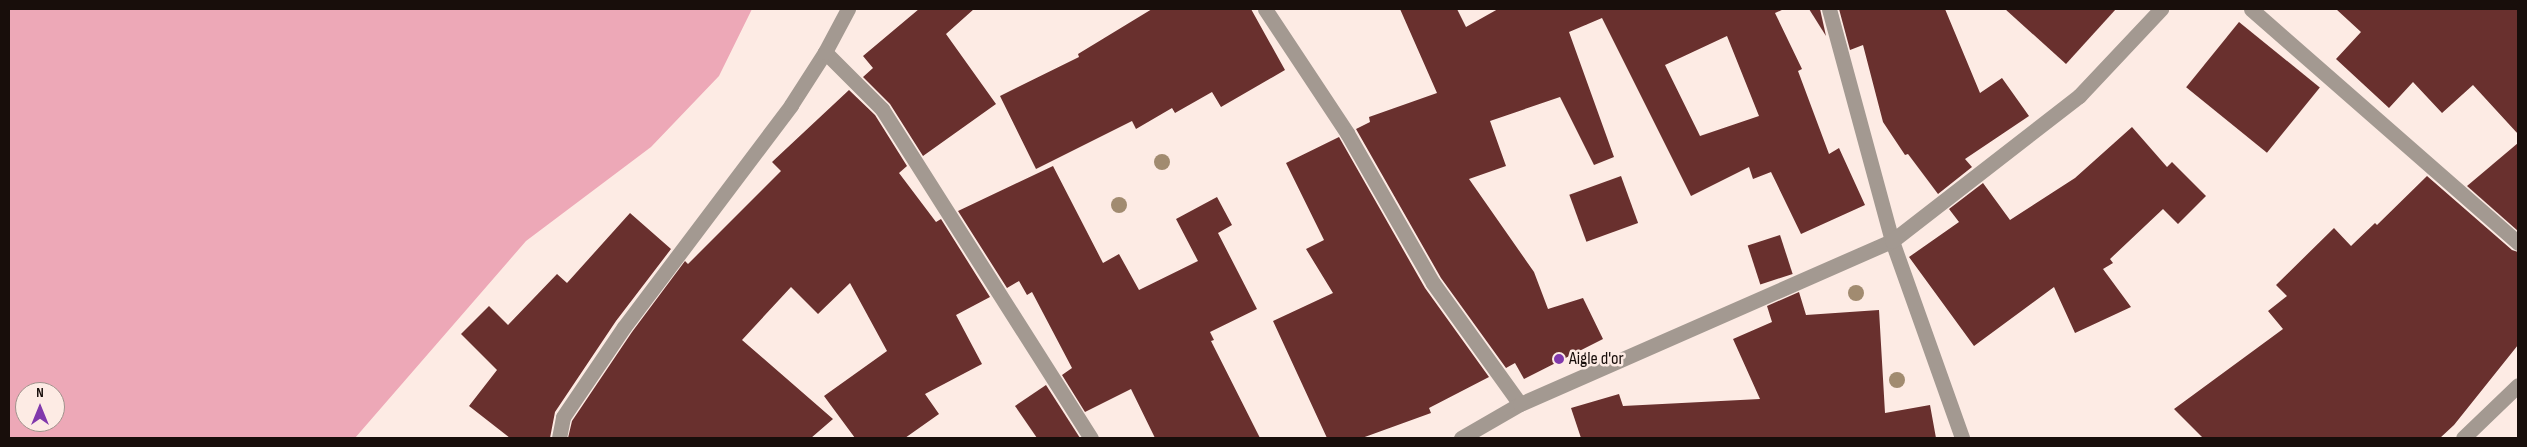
<!DOCTYPE html>
<style>
body{margin:0}
#map{position:relative;width:2527px;height:447px;overflow:hidden;background:#fdebe4;font-family:"Sofia Sans Condensed",sans-serif}
div>[style]{position:absolute}
.water>*{inset:0;background:#eda8b7}
.building>*{inset:0;background:#69302e;transform-origin:0 0}
.minor>*{height:15px;margin:-7.5px;padding:0 7.5px;transform-origin:7.5px;border-radius:7.5px;background:#a39991}
.trees>*{width:16px;height:16px;margin:-8px;border-radius:50%;background:#a18b70}
.dots>*{width:14px;height:14px;translate:-50% -50%;box-sizing:border-box;border:2px solid #fdebe4;border-radius:50%}
span{translate:-50% -50%;white-space:nowrap;text-align:center;line-height:1.15;-webkit-text-stroke:5px #fdebe4;paint-order:stroke}
.poi-label{font-size:18px;color:#180e0b}
.left{translate:0 -50%;text-align:left}
.frame{position:absolute;inset:0;border:10px solid #180e0b;pointer-events:none}
.north{position:absolute;left:15px;top:382px;width:50px;height:50px;box-sizing:border-box;background:#fdebe4;border:1px solid #a1938d;border-radius:50%;rotate:0deg;font-size:14px;font-weight:700;line-height:20px;text-align:center;color:#180e0b}
.north::after{content:'';display:block;margin:auto;width:18px;height:22px;background:#8139ac;clip-path:polygon(50% 0,100% 100%,50% 72%,0 100%)}
</style>
<div id="map">
<div class="water">
<div style="clip-path:polygon(evenodd,9px 9px,752px 9px,719px 76px,651px 147px,526px 241px,355px 438px,9px 438px,9px 9px,25px 392px,55px 392px,55px 422px,25px 422px,25px 392px)"></div>
</div>
<div class="building">
<div style="clip-path:polygon(919px 9px,974px 9px,946px 34px,996px 104px,923px 156px,890px 104px,863px 77px,873px 68px,863px 56px)"></div>
<div style="clip-path:polygon(1152px 9px,1251px 9px,1285px 70px,1221px 107px,1212px 92px,1175px 113px,1172px 108px,1136px 129px,1132px 121px,1036px 169px,1000px 96px,1079px 57px,1078px 54px)"></div>
<div style="clip-path:polygon(evenodd,1400px 9px,1457px 9px,1466px 27px,1498px 9px,1784px 9px,1775px 13px,1802px 69px,1798px 71px,1829px 154px,1839px 148px,1865px 205px,1801px 234px,1771px 172px,1753px 179px,1749px 167px,1691px 196px,1602px 18px,1569px 32px,1614px 157px,1594px 165px,1560px 97px,1490px 121px,1506px 166px,1469px 179px,1534px 272px,1548px 309px,1583px 298px,1603px 339px,1524px 379px,1515px 363px,1506px 368px,1441px 278px,1356px 129px,1370px 122px,1369px 117px,1437px 93px,1400px 9px,1727px 36px,1759px 116px,1700px 136px,1665px 65px,1727px 36px)"></div>
<div style="clip-path:polygon(1809px 9px,1820px 9px,1826px 36px)"></div>
<div style="clip-path:polygon(1839px 9px,1945px 9px,1980px 93px,2002px 78px,2029px 116px,1965px 159px,1972px 167px,1938px 194px,1908px 154px,1905px 155px,1883px 122px,1863px 45px,1850px 50px)"></div>
<div style="clip-path:polygon(2005px 9px,2116px 9px,2066px 64px)"></div>
<div style="clip-path:polygon(2336px 9px,2518px 9px,2518px 134px,2473px 85px,2442px 113px,2413px 82px,2389px 108px,2336px 59px,2361px 32px)"></div>
<div style="left:2239px;top:22px;width:104px;height:84px;rotate:39deg"></div>
<div style="clip-path:polygon(849px 90px,875px 115px,907px 166px,899px 173px,936px 222px,941px 219px,990px 297px,956px 315px,982px 364px,925px 394px,939px 414px,905px 438px,855px 438px,824px 396px,887px 351px,850px 283px,818px 314px,791px 287px,742px 340px,833px 419px,811px 438px,568px 438px,572px 421px,632px 332px,685px 261px,688px 264px,781px 171px,772px 162px)"></div>
<div style="clip-path:polygon(2132px 127px,2167px 167px,2172px 162px,2206px 196px,2178px 224px,2163px 209px,2110px 259px,2113px 263px,2103px 269px,2131px 307px,2075px 333px,2054px 287px,1974px 346px,1909px 257px,1959px 222px,1949px 209px,1983px 183px,2010px 220px,2075px 178px)"></div>
<div style="clip-path:polygon(1339px 137px,1425px 288px,1489px 377px,1429px 408px,1431px 413px,1362px 438px,1327px 438px,1273px 321px,1333px 293px,1306px 249px,1324px 240px,1286px 163px)"></div>
<div style="clip-path:polygon(2518px 143px,2518px 231px,2467px 186px)"></div>
<div style="clip-path:polygon(1053px 166px,1103px 263px,1119px 254px,1139px 290px,1198px 261px,1176px 219px,1217px 197px,1232px 225px,1218px 233px,1257px 309px,1210px 332px,1214px 340px,1211px 341px,1260px 438px,1155px 438px,1131px 389px,1085px 412px,1062px 375px,1072px 368px,1032px 292px,1027px 295px,1019px 281px,1007px 288px,958px 211px)"></div>
<div style="left:1621px;top:176px;width:50px;height:55px;rotate:70deg"></div>
<div style="clip-path:polygon(2427px 176px,2512px 250px,2518px 252px,2518px 345px,2454px 425px,2440px 438px,2203px 438px,2174px 409px,2283px 329px,2268px 311px,2287px 296px,2276px 285px,2334px 228px,2351px 246px,2375px 223px,2377px 225px)"></div>
<div style="clip-path:polygon(630px 213px,671px 249px,616px 321px,555px 412px,550px 438px,510px 438px,469px 406px,497px 370px,461px 334px,489px 306px,508px 325px,557px 274px,567px 283px)"></div>
<div style="left:1780px;top:235px;width:41px;height:34px;rotate:72deg"></div>
<div style="clip-path:polygon(1799px 292px,1806px 315px,1879px 310px,1885px 413px,1930px 405px,1936px 438px,1581px 438px,1571px 408px,1619px 394px,1623px 406px,1760px 399px,1733px 339px,1772px 322px,1767px 306px)"></div>
<div style="clip-path:polygon(1046px 385px,1080px 438px,1037px 438px,1015px 406px)"></div>
</div>
<div class="minor">
<div style="left:1265px;top:9px;width:149px;rotate:56.5deg"></div>
<div style="left:1347px;top:133px;width:173px;rotate:60.2deg"></div>
<div style="left:1433px;top:283px;width:149px;rotate:54.3deg"></div>
<div style="left:1829px;top:9px;width:240px;rotate:74.8deg"></div>
<div style="left:1892px;top:241px;width:209px;rotate:70.4deg"></div>
<div style="left:2251px;top:9px;width:355px;rotate:41.2deg"></div>
<div style="left:825px;top:52px;width:81px;rotate:45deg"></div>
<div style="left:882px;top:109px;width:390px;rotate:57.6deg"></div>
<div style="left:559px;top:438px;width:21px;rotate:-79deg"></div>
<div style="left:563px;top:417px;width:109px;rotate:-55.9deg"></div>
<div style="left:624px;top:327px;width:278px;rotate:-53deg"></div>
<div style="left:791px;top:105px;width:63px;rotate:-57.3deg"></div>
<div style="left:825px;top:52px;width:49px;rotate:-61.9deg"></div>
<div style="left:1461px;top:438px;width:68px;rotate:-30deg"></div>
<div style="left:1520px;top:404px;width:406px;rotate:-23.7deg"></div>
<div style="left:1892px;top:241px;width:237px;rotate:-37.8deg"></div>
<div style="left:2079px;top:96px;width:120px;rotate:-46.7deg"></div>
<div style="left:2463px;top:438px;width:76px;rotate:-43.9deg"></div>
</div>
<div class="trees">
<div style="left:1162px;top:162px"></div>
<div style="left:1119px;top:205px"></div>
<div style="left:1856px;top:293px"></div>
<div style="left:1897px;top:380px"></div>
</div>
<div class="dots">
<div style="left:1559px;top:359px;background:#8139ac"></div>
</div>
<div class="poi-label">
<span class="left" style="left:1569px;top:359px">Aigle d'or</span>
</div>
<div class="frame"></div>
<div class="north">N</div>
</div>
